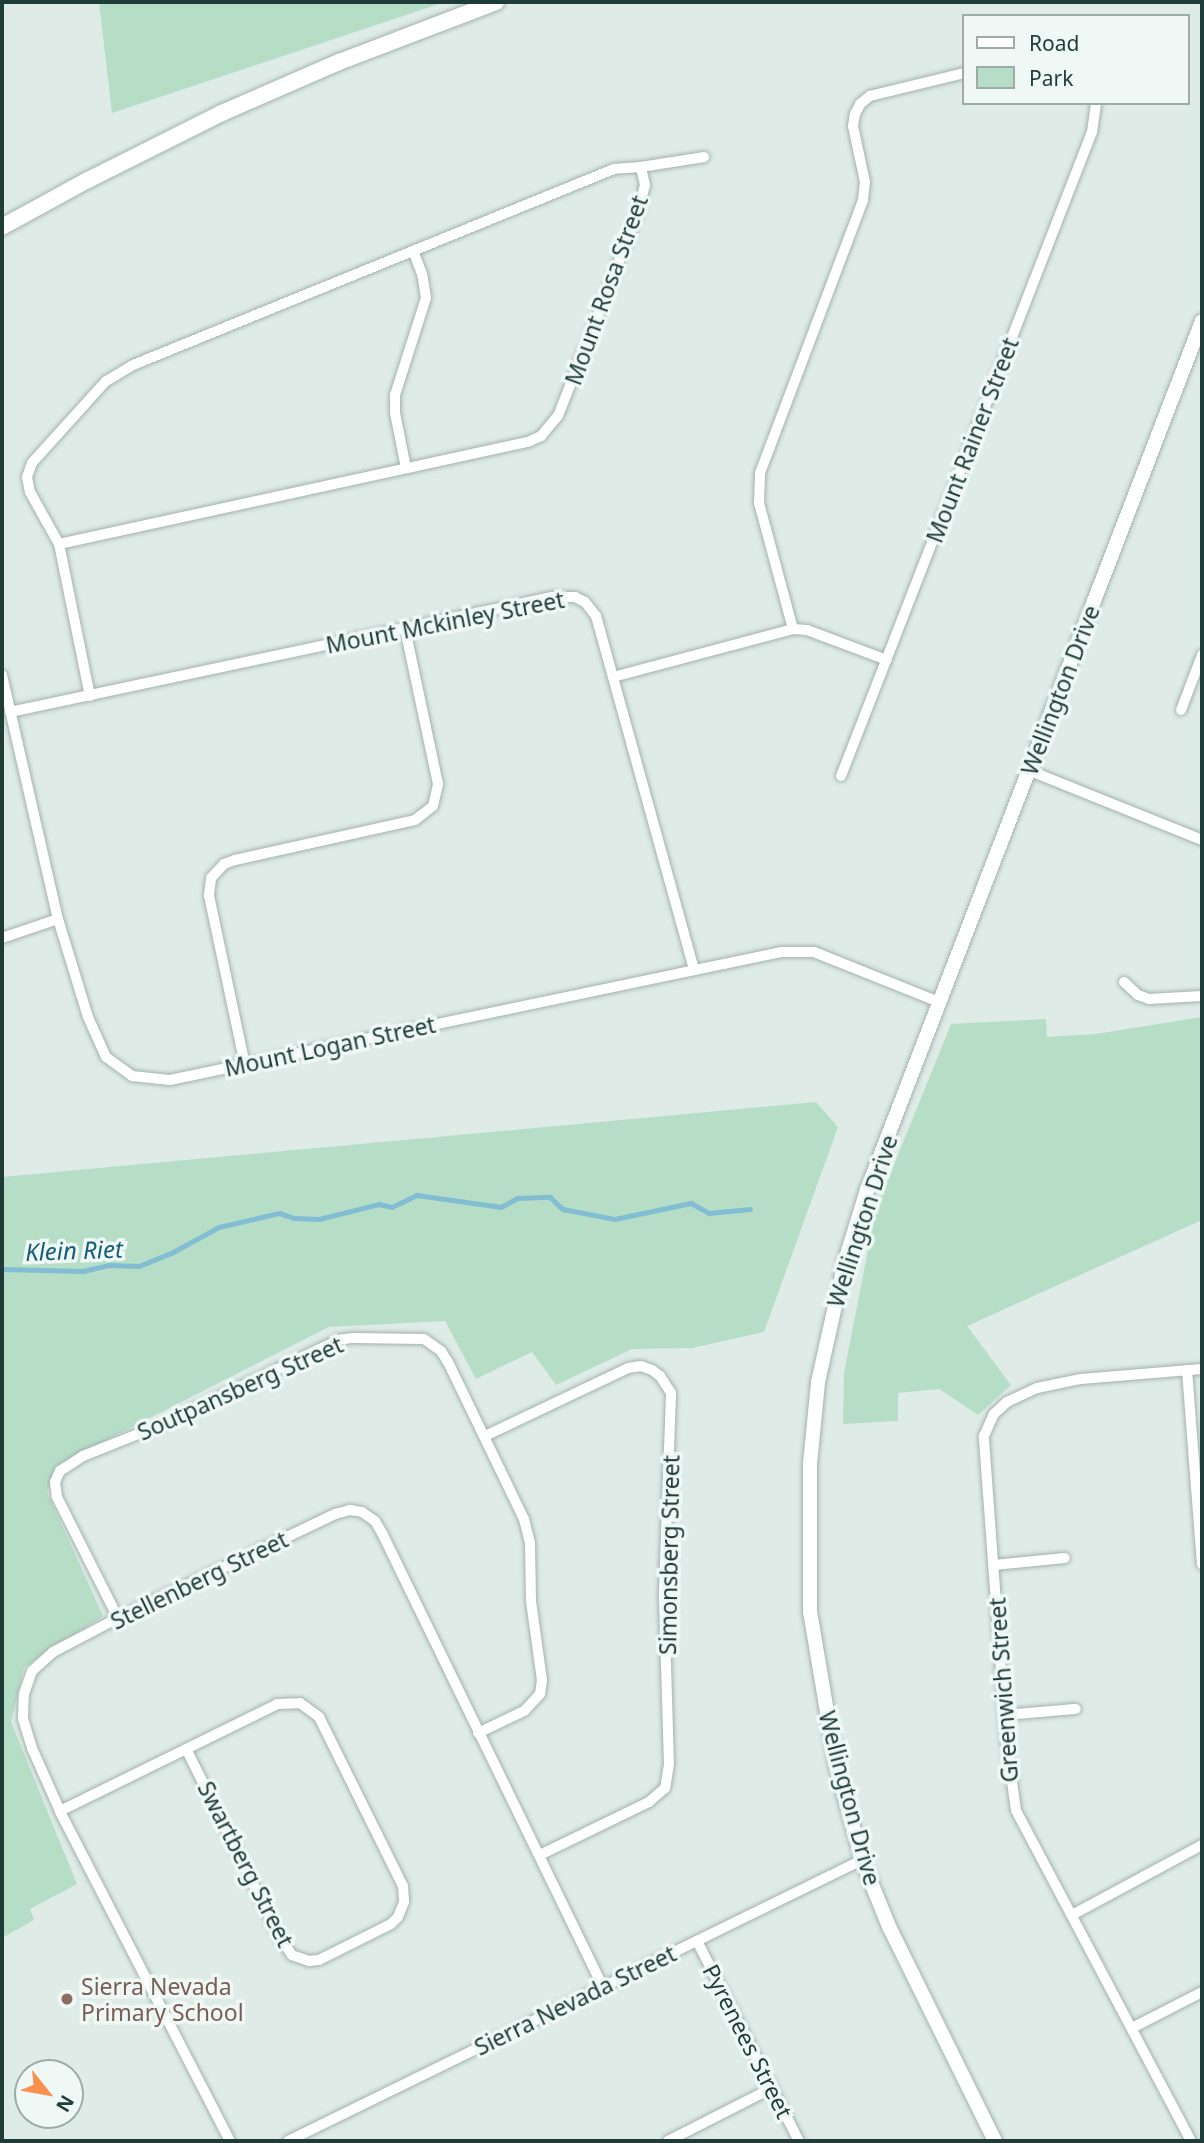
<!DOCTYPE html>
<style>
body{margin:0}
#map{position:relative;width:1204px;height:2143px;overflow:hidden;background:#dfebe7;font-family:"Noto Sans",sans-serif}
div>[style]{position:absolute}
.green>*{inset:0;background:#b6dec6}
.stream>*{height:4.5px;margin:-2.25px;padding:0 2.25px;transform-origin:2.25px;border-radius:2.25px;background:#83bdd4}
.roads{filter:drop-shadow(0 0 2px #a2b3af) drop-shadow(0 0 2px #a2b3af)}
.minor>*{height:10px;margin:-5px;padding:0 5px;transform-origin:5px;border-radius:5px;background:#fff}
.tertiary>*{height:14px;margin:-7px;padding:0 7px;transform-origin:7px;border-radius:7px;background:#fff}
.secondary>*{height:16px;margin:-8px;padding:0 8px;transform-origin:8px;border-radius:8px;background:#fff}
.dots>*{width:19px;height:19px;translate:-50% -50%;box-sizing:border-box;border:4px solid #eff8f5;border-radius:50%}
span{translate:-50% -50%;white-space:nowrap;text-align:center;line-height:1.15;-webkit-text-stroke:7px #eff8f5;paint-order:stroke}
.street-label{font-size:23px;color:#1f3c38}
.education-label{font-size:23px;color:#785e54}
.left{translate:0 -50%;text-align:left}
.water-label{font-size:24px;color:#165d7b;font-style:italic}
.frame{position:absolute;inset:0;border:4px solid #1f3c38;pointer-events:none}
.legend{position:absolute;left:962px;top:14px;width:228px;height:91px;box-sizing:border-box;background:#eff8f5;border:2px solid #9cada9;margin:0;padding:9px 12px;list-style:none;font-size:21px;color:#1f3c38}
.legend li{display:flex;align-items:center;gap:14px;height:35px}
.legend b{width:35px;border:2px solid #9cada9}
.north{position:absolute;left:14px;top:2059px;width:70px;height:70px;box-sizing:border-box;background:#eff8f5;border:2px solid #9cada9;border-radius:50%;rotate:121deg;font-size:19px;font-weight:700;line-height:28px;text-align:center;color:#1f3c38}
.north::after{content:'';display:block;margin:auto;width:24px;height:32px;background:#fa8f4e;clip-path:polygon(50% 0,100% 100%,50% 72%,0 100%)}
</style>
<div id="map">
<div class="green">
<div style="clip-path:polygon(99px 2px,445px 2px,112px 113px)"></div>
<div style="clip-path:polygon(1202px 1017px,1202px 1220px,967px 1326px,1011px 1385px,978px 1415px,939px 1389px,898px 1393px,898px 1421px,843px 1424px,844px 1373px,876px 1209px,951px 1024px,1046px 1019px,1047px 1037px,1096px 1034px)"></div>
<div style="clip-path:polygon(816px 1102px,838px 1127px,764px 1332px,692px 1348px,632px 1349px,556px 1385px,532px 1352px,476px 1379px,445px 1321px,329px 1327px,57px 1465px,47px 1492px,103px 1616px,24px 1667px,11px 1722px,77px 1884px,30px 1909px,34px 1920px,2px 1938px,2px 1177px)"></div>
</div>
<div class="stream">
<div style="left:2px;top:1269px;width:81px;rotate:1.4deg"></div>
<div style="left:83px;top:1271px;width:28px;rotate:-13deg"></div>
<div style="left:110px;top:1265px;width:29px;rotate:2deg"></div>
<div style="left:139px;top:1266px;width:37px;rotate:-22deg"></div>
<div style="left:173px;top:1252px;width:52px;rotate:-28.5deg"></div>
<div style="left:219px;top:1227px;width:62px;rotate:-13.1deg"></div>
<div style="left:279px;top:1213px;width:16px;rotate:18deg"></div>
<div style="left:294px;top:1218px;width:25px;rotate:2deg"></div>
<div style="left:319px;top:1219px;width:62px;rotate:-14deg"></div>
<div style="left:379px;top:1204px;width:13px;rotate:13deg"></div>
<div style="left:392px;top:1207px;width:28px;rotate:-26deg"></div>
<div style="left:417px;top:1195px;width:85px;rotate:8.1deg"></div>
<div style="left:501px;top:1207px;width:18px;rotate:-29deg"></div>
<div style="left:517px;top:1198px;width:33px;rotate:-2deg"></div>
<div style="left:550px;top:1197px;width:18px;rotate:43deg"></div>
<div style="left:563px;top:1209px;width:53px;rotate:10.9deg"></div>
<div style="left:615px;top:1219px;width:78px;rotate:-11.9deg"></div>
<div style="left:691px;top:1203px;width:21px;rotate:29deg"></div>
<div style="left:709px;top:1213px;width:41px;rotate:-5.6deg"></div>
</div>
<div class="roads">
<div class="minor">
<div style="left:641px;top:167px;width:64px;rotate:-9deg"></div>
<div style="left:406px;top:468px;width:56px;rotate:-101.3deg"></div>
<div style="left:395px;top:413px;width:18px;rotate:-90deg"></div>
<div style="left:395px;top:395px;width:102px;rotate:-72.3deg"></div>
<div style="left:426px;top:298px;width:24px;rotate:-99deg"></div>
<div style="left:422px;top:274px;width:25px;rotate:-111deg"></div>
<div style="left:59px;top:544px;width:482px;rotate:-12.3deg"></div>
<div style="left:530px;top:441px;width:12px;rotate:-24deg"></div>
<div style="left:541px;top:436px;width:26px;rotate:-50deg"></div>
<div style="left:558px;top:416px;width:216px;rotate:-68.5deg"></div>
<div style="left:637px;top:215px;width:31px;rotate:-75deg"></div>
<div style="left:645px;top:185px;width:18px;rotate:-103deg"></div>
<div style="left:641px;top:167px;width:27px;rotate:176deg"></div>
<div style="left:614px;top:169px;width:519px;rotate:157.83deg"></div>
<div style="left:133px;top:365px;width:31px;rotate:149deg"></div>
<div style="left:106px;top:381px;width:110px;rotate:132.1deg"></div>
<div style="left:32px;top:463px;width:15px;rotate:110deg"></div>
<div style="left:27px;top:477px;width:15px;rotate:79deg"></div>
<div style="left:30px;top:492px;width:60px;rotate:60.9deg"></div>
<div style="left:59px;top:544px;width:155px;rotate:78.5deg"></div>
<div style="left:793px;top:629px;width:131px;rotate:-105.1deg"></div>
<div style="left:759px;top:503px;width:30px;rotate:-88deg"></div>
<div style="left:760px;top:473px;width:292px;rotate:-69.3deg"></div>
<div style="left:863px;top:200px;width:18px;rotate:-84deg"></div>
<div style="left:865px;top:182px;width:57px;rotate:-102.1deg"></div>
<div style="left:853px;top:126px;width:12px;rotate:-81deg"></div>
<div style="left:855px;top:114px;width:11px;rotate:-63deg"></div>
<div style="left:860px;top:104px;width:13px;rotate:-39deg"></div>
<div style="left:870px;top:96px;width:97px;rotate:-13.7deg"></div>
<div style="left:2px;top:675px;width:250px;rotate:77.1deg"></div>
<div style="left:58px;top:919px;width:102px;rotate:73deg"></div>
<div style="left:88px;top:1017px;width:44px;rotate:65.8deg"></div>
<div style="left:106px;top:1057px;width:32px;rotate:36deg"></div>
<div style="left:132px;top:1076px;width:38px;rotate:6deg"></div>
<div style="left:170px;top:1080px;width:624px;rotate:-11.83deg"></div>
<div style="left:781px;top:952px;width:33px"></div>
<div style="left:814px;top:952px;width:135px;rotate:21.8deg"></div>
<div style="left:613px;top:677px;width:186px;rotate:-14.9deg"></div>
<div style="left:793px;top:629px;width:14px;rotate:4deg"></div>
<div style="left:807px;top:630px;width:85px;rotate:20.6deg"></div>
<div style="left:1181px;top:710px;width:59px;rotate:-69.1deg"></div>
<div style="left:10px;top:712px;width:554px;rotate:-11.98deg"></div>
<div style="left:552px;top:597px;width:23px"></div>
<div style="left:575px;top:597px;width:11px;rotate:27deg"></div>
<div style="left:585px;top:602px;width:18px;rotate:52deg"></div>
<div style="left:596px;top:616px;width:366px;rotate:74.5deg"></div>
<div style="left:1028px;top:770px;width:188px;rotate:21.9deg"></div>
<div style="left:841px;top:776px;width:691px;rotate:-68.71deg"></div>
<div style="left:1092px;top:132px;width:29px;rotate:-82deg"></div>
<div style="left:2px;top:938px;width:59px;rotate:-18.7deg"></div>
<div style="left:1124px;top:982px;width:19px;rotate:43deg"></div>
<div style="left:1138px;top:995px;width:12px;rotate:20deg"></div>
<div style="left:1149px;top:999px;width:53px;rotate:-3.2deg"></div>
<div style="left:245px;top:1065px;width:174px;rotate:-102deg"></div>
<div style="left:209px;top:895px;width:17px;rotate:-83deg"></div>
<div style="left:211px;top:878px;width:19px;rotate:-47deg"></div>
<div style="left:224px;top:864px;width:12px;rotate:-20deg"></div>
<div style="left:235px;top:860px;width:184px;rotate:-12.5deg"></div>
<div style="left:415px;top:820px;width:23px;rotate:-38deg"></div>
<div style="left:433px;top:806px;width:23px;rotate:-77deg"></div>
<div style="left:438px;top:784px;width:158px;rotate:-102deg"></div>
<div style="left:1187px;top:1370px;width:195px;rotate:85.6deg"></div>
<div style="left:485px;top:1436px;width:158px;rotate:-25.4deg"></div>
<div style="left:628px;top:1368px;width:13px;rotate:-9deg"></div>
<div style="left:641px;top:1366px;width:12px;rotate:20deg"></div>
<div style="left:652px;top:1370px;width:10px;rotate:37deg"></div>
<div style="left:660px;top:1376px;width:20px;rotate:57deg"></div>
<div style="left:671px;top:1393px;width:204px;rotate:92deg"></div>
<div style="left:664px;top:1597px;width:167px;rotate:88.3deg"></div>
<div style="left:669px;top:1764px;width:24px;rotate:99deg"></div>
<div style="left:665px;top:1788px;width:21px;rotate:139deg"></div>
<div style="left:649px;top:1802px;width:121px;rotate:154.1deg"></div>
<div style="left:994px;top:1565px;width:71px;rotate:-5.6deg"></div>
<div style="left:118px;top:1618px;width:136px;rotate:-116.8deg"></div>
<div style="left:57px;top:1497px;width:15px;rotate:-98deg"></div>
<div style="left:55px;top:1482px;width:12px;rotate:-66deg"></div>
<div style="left:60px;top:1471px;width:27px;rotate:-33deg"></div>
<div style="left:83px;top:1456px;width:86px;rotate:-21.8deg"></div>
<div style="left:163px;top:1424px;width:194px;rotate:-25.6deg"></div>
<div style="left:338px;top:1340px;width:15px;rotate:-8deg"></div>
<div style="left:353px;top:1338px;width:71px;rotate:0.8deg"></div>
<div style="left:424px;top:1339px;width:21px;rotate:35deg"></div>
<div style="left:441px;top:1351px;width:13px;rotate:58deg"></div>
<div style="left:448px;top:1362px;width:174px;rotate:64.2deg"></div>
<div style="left:524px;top:1519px;width:25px;rotate:76deg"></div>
<div style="left:530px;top:1543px;width:58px;rotate:89deg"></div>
<div style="left:531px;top:1601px;width:80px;rotate:82.1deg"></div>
<div style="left:542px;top:1680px;width:14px;rotate:98deg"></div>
<div style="left:540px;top:1694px;width:23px;rotate:133deg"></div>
<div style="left:524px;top:1711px;width:51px;rotate:154.4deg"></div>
<div style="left:1004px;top:1715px;width:72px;rotate:-4.8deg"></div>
<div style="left:60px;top:1811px;width:242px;rotate:-26.2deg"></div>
<div style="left:277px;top:1704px;width:23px;rotate:-2deg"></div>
<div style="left:300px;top:1703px;width:24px;rotate:36deg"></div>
<div style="left:319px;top:1717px;width:189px;rotate:63.6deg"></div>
<div style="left:403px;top:1886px;width:16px;rotate:86deg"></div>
<div style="left:404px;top:1902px;width:16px;rotate:112deg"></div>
<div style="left:398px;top:1917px;width:10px;rotate:135deg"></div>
<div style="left:391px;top:1924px;width:80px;rotate:153.4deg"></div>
<div style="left:319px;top:1960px;width:10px;rotate:174deg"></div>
<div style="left:309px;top:1961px;width:18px;rotate:-161deg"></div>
<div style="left:292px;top:1955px;width:21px;rotate:-125deg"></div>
<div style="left:280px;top:1938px;width:209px;rotate:-116.4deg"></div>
<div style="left:1072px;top:1915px;width:148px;rotate:-28.3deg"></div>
<div style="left:697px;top:1941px;width:225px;rotate:63deg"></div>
<div style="left:1132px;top:2028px;width:79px;rotate:-27.2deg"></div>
<div style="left:230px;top:2141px;width:371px;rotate:-117.3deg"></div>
<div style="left:60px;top:1811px;width:69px;rotate:-114deg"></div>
<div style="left:32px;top:1748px;width:31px;rotate:-107deg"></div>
<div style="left:23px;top:1718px;width:24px;rotate:-88deg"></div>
<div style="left:24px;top:1694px;width:24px;rotate:-71deg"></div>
<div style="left:32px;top:1671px;width:28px;rotate:-42deg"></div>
<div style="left:53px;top:1652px;width:73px;rotate:-27.6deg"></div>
<div style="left:118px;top:1618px;width:241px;rotate:-25.6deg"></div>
<div style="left:335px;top:1514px;width:16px;rotate:-15deg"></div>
<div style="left:350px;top:1510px;width:12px;rotate:9deg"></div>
<div style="left:362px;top:1512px;width:16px;rotate:35deg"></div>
<div style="left:375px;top:1521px;width:16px;rotate:60deg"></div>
<div style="left:383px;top:1535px;width:500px;rotate:64.05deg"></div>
<div style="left:288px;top:2141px;width:639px;rotate:-26.08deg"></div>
<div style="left:668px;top:2141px;width:117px;rotate:-27deg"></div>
<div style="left:1191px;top:2141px;width:374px;rotate:-117.9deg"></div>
<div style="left:1016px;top:1810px;width:72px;rotate:-98deg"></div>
<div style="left:1006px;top:1739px;width:304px;rotate:-94.2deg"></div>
<div style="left:984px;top:1436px;width:24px;rotate:-66deg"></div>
<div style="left:994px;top:1414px;width:18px;rotate:-43deg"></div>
<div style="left:1007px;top:1402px;width:33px;rotate:-25deg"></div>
<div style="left:1037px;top:1388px;width:45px;rotate:-11.6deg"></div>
<div style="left:1081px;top:1379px;width:121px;rotate:-4.7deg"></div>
</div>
<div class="tertiary">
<div style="left:995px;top:2141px;width:237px;rotate:-116.3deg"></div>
<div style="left:890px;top:1929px;width:74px;rotate:-112.1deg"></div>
<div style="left:862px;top:1860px;width:98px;rotate:-105.3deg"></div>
<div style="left:836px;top:1765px;width:155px;rotate:-99.6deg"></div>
<div style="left:810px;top:1612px;width:148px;rotate:-90deg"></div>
<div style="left:810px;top:1464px;width:82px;rotate:-84.4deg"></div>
<div style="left:818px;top:1382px;width:124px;rotate:-77.4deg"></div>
<div style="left:845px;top:1261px;width:74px;rotate:-72.8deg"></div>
<div style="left:867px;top:1190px;width:931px;rotate:-68.92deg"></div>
</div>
<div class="secondary">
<div style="left:2px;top:227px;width:98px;rotate:-28.7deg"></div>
<div style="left:88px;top:180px;width:150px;rotate:-26.6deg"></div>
<div style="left:222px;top:113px;width:128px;rotate:-23.6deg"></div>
<div style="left:339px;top:62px;width:168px;rotate:-20.9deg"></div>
</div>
</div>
<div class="dots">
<div style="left:67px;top:1999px;background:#8d6e63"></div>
</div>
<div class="street-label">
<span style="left:606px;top:290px;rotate:-70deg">Mount Rosa Street</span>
<span style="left:972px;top:440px;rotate:-69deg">Mount Rainer Street</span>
<span style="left:445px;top:622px;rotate:-11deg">Mount Mckinley Street</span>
<span style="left:1060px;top:690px;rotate:-69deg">Wellington Drive</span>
<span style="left:330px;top:1046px;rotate:-12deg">Mount Logan Street</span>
<span style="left:862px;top:1221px;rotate:-72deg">Wellington Drive</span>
<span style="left:240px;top:1388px;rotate:-24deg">Soutpansberg Street</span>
<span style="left:669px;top:1555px;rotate:-89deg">Simonsberg Street</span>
<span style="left:199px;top:1580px;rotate:-26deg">Stellenberg Street</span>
<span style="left:1003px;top:1690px;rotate:-94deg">Greenwich Street</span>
<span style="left:850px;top:1798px;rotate:75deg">Wellington Drive</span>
<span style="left:246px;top:1864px;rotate:63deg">Swartberg Street</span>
<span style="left:575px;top:2000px;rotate:-26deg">Sierra Nevada Street</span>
<span style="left:748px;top:2041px;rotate:63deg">Pyrenees Street</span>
</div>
<div class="education-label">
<span class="left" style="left:81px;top:1999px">Sierra Nevada<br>Primary School</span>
</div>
<div class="water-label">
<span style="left:74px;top:1250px;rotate:-2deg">Klein Riet</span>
</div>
<div class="frame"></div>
<ul class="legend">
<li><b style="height:9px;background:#fff"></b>Road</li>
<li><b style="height:19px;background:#b6dec6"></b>Park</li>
</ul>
<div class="north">N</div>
</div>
